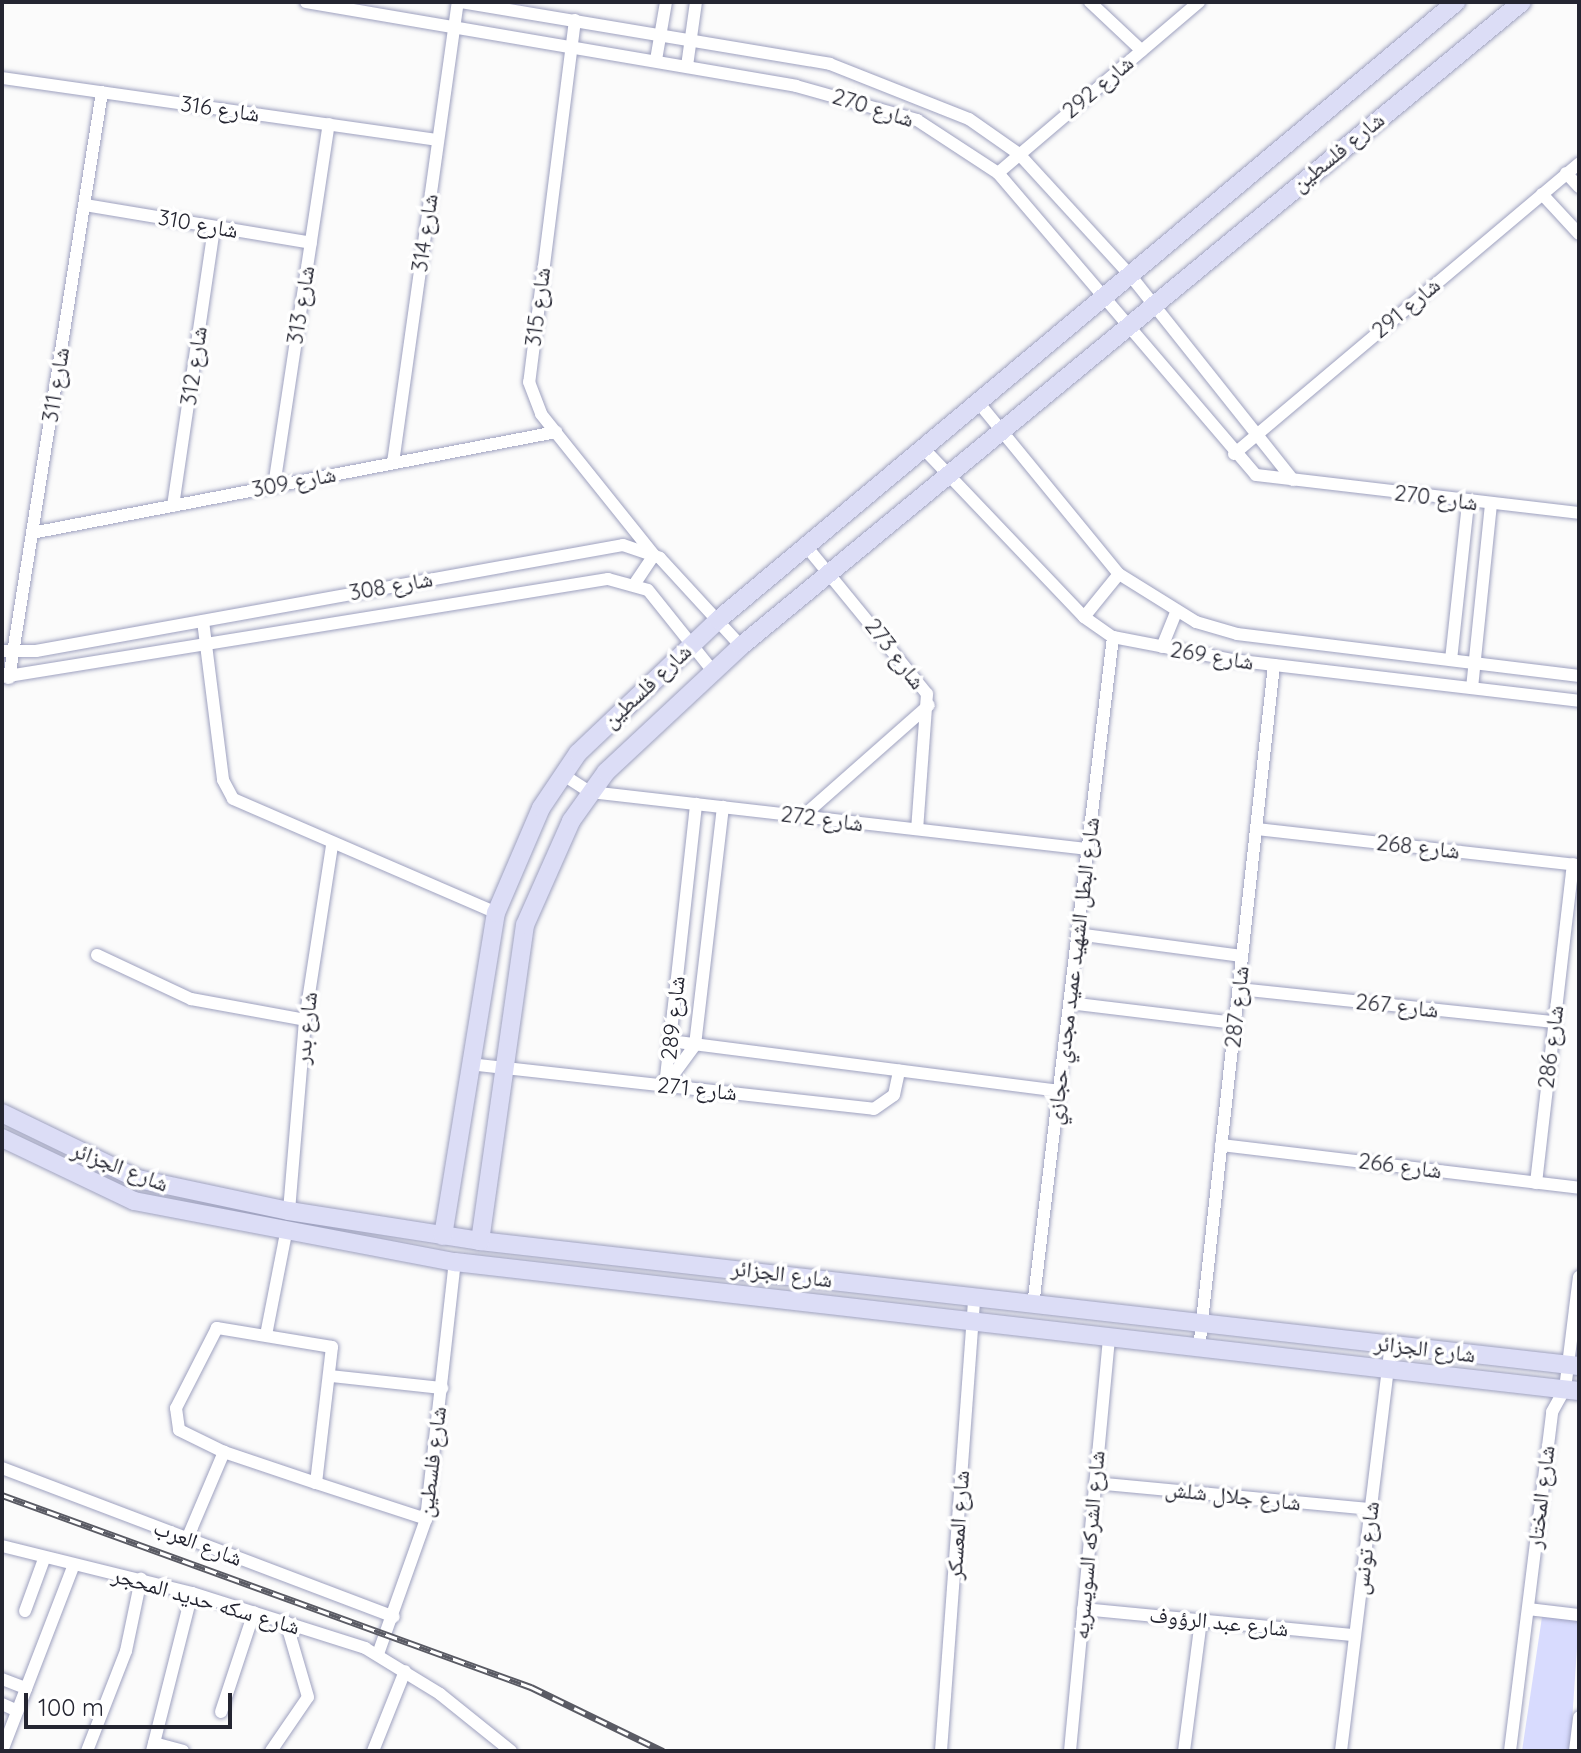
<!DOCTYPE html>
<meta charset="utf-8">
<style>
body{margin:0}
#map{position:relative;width:1581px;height:1753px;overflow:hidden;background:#fbfbfb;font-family:Quicksand,"Noto Naskh Arabic",sans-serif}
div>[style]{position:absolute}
.green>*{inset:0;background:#d8dbfe}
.roads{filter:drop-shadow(0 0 2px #9ea1bf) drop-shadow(0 0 2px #9ea1bf)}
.street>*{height:12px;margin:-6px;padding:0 6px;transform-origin:6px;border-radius:6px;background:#fff}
.secondary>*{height:18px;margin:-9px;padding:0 9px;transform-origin:9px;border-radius:9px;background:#dcddf6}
.rail>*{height:7px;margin-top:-3.5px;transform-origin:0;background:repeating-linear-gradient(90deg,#fff 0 12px,#5a5b64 0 24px);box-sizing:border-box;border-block:2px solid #5a5b64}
span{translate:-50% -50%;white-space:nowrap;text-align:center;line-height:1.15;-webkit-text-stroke:7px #fff;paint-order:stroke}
.street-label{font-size:22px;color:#242531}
.frame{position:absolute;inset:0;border:4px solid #242531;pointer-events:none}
.scale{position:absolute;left:24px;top:1693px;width:208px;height:36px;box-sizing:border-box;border:4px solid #242531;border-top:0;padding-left:10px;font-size:24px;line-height:28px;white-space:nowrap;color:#242531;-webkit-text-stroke:6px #fff;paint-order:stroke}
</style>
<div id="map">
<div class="green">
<div style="clip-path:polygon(1542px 1617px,1579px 1619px,1570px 1751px,1522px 1751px)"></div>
</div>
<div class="roads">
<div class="street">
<div style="left:306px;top:2px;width:497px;rotate:9.7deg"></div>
<div style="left:796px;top:86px;width:126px;rotate:15.7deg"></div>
<div style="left:917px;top:120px;width:97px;rotate:33.2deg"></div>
<div style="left:998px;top:173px;width:397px;rotate:49.5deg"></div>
<div style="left:1256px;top:475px;width:325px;rotate:6.7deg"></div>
<div style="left:461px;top:2px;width:374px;rotate:9.5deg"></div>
<div style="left:830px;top:64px;width:149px;rotate:21.6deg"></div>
<div style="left:969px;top:119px;width:61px;rotate:35deg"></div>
<div style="left:1019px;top:154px;width:164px;rotate:47.5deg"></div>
<div style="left:1130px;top:275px;width:262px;rotate:51.5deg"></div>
<div style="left:1090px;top:2px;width:71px;rotate:43.3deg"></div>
<div style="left:575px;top:20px;width:365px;rotate:97.2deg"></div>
<div style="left:529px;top:382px;width:34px;rotate:69deg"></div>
<div style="left:541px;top:414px;width:181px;rotate:51.3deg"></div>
<div style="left:654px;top:555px;width:32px;rotate:124deg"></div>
<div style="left:656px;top:60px;width:59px;rotate:-80.2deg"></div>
<div style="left:687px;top:66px;width:65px;rotate:-82deg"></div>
<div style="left:2px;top:78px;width:440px;rotate:8.1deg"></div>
<div style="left:998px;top:173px;width:264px;rotate:-40.4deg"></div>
<div style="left:1566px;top:173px;width:19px;rotate:47deg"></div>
<div style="left:1542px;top:194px;width:54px;rotate:47.2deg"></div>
<div style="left:85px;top:205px;width:229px;rotate:9.5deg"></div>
<div style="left:978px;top:402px;width:222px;rotate:50.7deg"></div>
<div style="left:1119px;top:574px;width:91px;rotate:31.9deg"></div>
<div style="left:1196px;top:622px;width:43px;rotate:16.3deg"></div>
<div style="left:1237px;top:634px;width:345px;rotate:7deg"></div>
<div style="left:923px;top:448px;width:233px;rotate:46.4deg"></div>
<div style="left:1084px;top:617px;width:35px;rotate:35deg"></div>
<div style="left:1113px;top:637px;width:121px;rotate:10.9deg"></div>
<div style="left:1232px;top:660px;width:349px;rotate:6.7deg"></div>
<div style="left:1234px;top:454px;width:451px;rotate:-40.1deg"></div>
<div style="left:393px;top:463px;width:466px;rotate:-82deg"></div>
<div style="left:274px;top:486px;width:366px;rotate:-81.4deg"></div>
<div style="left:173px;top:506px;width:282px;rotate:-81.6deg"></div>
<div style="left:32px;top:533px;width:534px;rotate:-10.91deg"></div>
<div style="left:806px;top:546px;width:191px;rotate:50.7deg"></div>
<div style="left:927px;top:694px;width:135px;rotate:94.2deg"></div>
<div style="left:1084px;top:617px;width:55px;rotate:-50.9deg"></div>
<div style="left:203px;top:621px;width:160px;rotate:82.8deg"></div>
<div style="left:223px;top:780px;width:21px;rotate:62deg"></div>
<div style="left:233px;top:799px;width:287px;rotate:23.4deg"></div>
<div style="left:1162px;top:647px;width:37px;rotate:-68deg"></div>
<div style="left:2px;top:651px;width:34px"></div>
<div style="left:36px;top:651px;width:596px;rotate:-10.24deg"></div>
<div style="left:623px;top:545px;width:39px;rotate:19deg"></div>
<div style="left:660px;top:558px;width:120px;rotate:47.4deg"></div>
<div style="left:1451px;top:660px;width:158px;rotate:-83.8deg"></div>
<div style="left:2px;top:677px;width:614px;rotate:-9.19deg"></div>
<div style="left:608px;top:579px;width:41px;rotate:15.4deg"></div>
<div style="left:648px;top:590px;width:104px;rotate:51.3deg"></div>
<div style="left:9px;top:678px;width:593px;rotate:-80.98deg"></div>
<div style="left:1472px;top:688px;width:184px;rotate:-84.1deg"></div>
<div style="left:562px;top:774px;width:33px;rotate:33deg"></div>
<div style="left:590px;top:792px;width:500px;rotate:6.54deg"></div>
<div style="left:802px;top:817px;width:169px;rotate:-41.4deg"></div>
<div style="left:1256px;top:829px;width:325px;rotate:6.4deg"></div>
<div style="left:1077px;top:934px;width:166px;rotate:7.6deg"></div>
<div style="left:97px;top:955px;width:104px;rotate:25.1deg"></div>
<div style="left:191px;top:999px;width:116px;rotate:10.4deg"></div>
<div style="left:1239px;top:989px;width:317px;rotate:6deg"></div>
<div style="left:1069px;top:1003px;width:167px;rotate:6.9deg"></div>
<div style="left:670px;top:1041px;width:393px;rotate:7.3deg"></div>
<div style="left:469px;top:1064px;width:407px;rotate:6.3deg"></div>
<div style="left:874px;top:1109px;width:24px;rotate:-35deg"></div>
<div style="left:894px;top:1095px;width:25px;rotate:-78deg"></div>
<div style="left:665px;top:1086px;width:51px;rotate:-53.8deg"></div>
<div style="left:695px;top:1045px;width:240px;rotate:-83.3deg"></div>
<div style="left:665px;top:1086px;width:284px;rotate:-83.7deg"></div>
<div style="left:1221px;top:1145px;width:361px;rotate:6.8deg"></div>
<div style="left:1536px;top:1183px;width:321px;rotate:-83.4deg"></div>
<div style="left:289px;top:1211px;width:192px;rotate:-85.2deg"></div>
<div style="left:305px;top:1020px;width:177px;rotate:-81.2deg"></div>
<div style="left:1033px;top:1306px;width:674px;rotate:-83.18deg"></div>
<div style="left:267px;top:1330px;width:99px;rotate:-78.9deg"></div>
<div style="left:1199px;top:1349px;width:688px;rotate:-83.74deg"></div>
<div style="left:331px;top:1376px;width:112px;rotate:6.2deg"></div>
<div style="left:2px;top:1468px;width:419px;rotate:20.8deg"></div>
<div style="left:316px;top:1483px;width:137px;rotate:-83.3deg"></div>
<div style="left:332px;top:1347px;width:117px;rotate:-170.6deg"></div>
<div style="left:217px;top:1328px;width:90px;rotate:117.1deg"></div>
<div style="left:176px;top:1408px;width:22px;rotate:82deg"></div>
<div style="left:179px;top:1430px;width:50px;rotate:26.1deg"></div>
<div style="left:224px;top:1452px;width:97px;rotate:18.6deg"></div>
<div style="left:316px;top:1483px;width:116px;rotate:18.1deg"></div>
<div style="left:1095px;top:1483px;width:277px;rotate:5.4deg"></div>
<div style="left:187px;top:1539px;width:95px;rotate:-67deg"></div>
<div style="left:2px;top:1546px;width:196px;rotate:13.9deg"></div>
<div style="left:192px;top:1593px;width:182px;rotate:17.6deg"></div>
<div style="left:365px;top:1648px;width:88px;rotate:31.5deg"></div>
<div style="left:440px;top:1694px;width:91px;rotate:38.8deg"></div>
<div style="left:1083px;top:1609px;width:273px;rotate:5.5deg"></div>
<div style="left:1528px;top:1609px;width:51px;rotate:6.7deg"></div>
<div style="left:25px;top:1611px;width:55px;rotate:-69.9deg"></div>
<div style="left:378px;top:1654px;width:143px;rotate:-70.4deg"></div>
<div style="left:426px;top:1519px;width:259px;rotate:-83.6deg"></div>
<div style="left:2px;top:1679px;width:26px;rotate:21deg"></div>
<div style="left:2px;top:1704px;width:17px;rotate:24deg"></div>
<div style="left:221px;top:1712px;width:105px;rotate:-71.7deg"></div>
<div style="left:154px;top:1743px;width:30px;rotate:15deg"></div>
<div style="left:2px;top:1751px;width:197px;rotate:-68.9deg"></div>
<div style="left:87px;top:1751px;width:107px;rotate:-68.7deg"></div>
<div style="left:126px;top:1651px;width:74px;rotate:-78.2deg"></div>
<div style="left:152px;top:1751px;width:163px;rotate:-75.8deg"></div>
<div style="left:271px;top:1751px;width:65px;rotate:-55.6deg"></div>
<div style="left:308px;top:1697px;width:78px;rotate:-106.3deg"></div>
<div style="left:373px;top:1751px;width:86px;rotate:-68.2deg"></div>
<div style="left:941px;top:1751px;width:453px;rotate:-85.8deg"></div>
<div style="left:1070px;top:1751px;width:414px;rotate:-84.6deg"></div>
<div style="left:1184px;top:1751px;width:132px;rotate:-82.6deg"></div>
<div style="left:1341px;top:1751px;width:409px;rotate:-83deg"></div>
<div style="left:1510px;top:1751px;width:342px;rotate:-82.9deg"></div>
<div style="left:1552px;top:1412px;width:26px;rotate:-61deg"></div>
<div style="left:1565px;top:1389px;width:113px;rotate:-82.9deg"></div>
<div style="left:1575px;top:1751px;width:34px;rotate:-83deg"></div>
</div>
<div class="secondary">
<div style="left:2px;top:1113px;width:151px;rotate:25.9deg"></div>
<div style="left:138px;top:1179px;width:154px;rotate:12deg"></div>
<div style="left:289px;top:1211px;width:193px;rotate:8.9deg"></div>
<div style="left:480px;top:1241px;width:1106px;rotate:6.49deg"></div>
<div style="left:2px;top:1138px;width:146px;rotate:25.5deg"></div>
<div style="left:134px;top:1201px;width:327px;rotate:10.8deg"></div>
<div style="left:455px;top:1262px;width:1131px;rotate:6.55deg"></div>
<div style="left:443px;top:1236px;width:327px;rotate:-80.7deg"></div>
<div style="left:496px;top:913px;width:114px;rotate:-66.8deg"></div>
<div style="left:541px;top:808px;width:66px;rotate:-56.1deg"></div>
<div style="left:578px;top:753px;width:193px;rotate:-43.5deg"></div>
<div style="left:718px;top:620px;width:963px;rotate:-39.94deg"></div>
<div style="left:480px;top:1241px;width:319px;rotate:-81.9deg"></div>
<div style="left:525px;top:925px;width:114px;rotate:-66.1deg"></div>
<div style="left:571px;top:821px;width:60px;rotate:-54.5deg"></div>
<div style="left:606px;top:772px;width:185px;rotate:-43deg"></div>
<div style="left:741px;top:646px;width:1012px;rotate:-39.51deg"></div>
</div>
</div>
<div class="rail">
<div style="left:2px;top:1495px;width:563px;rotate:19.95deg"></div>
<div style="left:531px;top:1687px;width:147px;rotate:25.9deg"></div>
</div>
<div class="street-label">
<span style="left:1098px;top:87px;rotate:-40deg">شارع 292</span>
<span style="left:873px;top:108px;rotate:17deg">شارع 270</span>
<span style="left:220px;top:109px;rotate:8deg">شارع 316</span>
<span style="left:1338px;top:152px;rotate:-39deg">شارع فلسطين</span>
<span style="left:198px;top:224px;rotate:10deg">شارع 310</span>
<span style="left:425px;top:233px;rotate:-82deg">شارع 314</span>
<span style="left:301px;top:305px;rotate:-81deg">شارع 313</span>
<span style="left:538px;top:307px;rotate:-83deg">شارع 315</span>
<span style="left:1406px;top:308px;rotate:-40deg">شارع 291</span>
<span style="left:194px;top:366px;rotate:-82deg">شارع 312</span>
<span style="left:56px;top:385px;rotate:-81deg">شارع 311</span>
<span style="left:294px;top:482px;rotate:-11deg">شارع 309</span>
<span style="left:1436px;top:498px;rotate:7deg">شارع 270</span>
<span style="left:391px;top:586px;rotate:-10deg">شارع 308</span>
<span style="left:895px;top:654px;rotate:52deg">شارع 273</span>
<span style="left:1212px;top:656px;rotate:9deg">شارع 269</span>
<span style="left:647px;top:686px;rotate:-43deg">شارع فلسطين</span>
<span style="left:822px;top:819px;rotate:7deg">شارع 272</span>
<span style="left:1418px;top:847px;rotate:6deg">شارع 268</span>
<span style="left:1073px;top:971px;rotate:-83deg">شارع البطل الشهيد عميد مجدي حجازي</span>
<span style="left:1397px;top:1006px;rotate:6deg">شارع 267</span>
<span style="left:1237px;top:1007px;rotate:-84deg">شارع 287</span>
<span style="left:673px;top:1018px;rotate:-84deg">شارع 289</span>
<span style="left:306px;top:1028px;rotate:-84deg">شارع بدر</span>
<span style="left:1551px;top:1047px;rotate:-83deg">شارع 286</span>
<span style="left:697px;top:1089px;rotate:6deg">شارع 271</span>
<span style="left:1400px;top:1166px;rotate:7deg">شارع 266</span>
<span style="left:120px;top:1167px;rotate:21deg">شارع الجزائر</span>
<span style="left:782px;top:1274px;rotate:7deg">شارع الجزائر</span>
<span style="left:1425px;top:1349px;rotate:7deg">شارع الجزائر</span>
<span style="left:432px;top:1462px;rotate:-83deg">شارع فلسطين</span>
<span style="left:1233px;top:1496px;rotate:6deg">شارع جلال شلش</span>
<span style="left:1541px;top:1497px;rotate:-83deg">شارع المختار</span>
<span style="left:958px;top:1525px;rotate:-86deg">شارع المعسكر</span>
<span style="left:198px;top:1543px;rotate:21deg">شارع العرب</span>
<span style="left:1089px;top:1545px;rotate:-85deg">شارع الشركه السويسريه</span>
<span style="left:1366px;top:1548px;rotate:-83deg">شارع تونس</span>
<span style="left:206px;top:1601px;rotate:16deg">شارع سكه حديد المحجر</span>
<span style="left:1219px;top:1622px;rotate:6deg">شارع عبد الرؤوف</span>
</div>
<div class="frame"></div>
<div class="scale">100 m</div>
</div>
